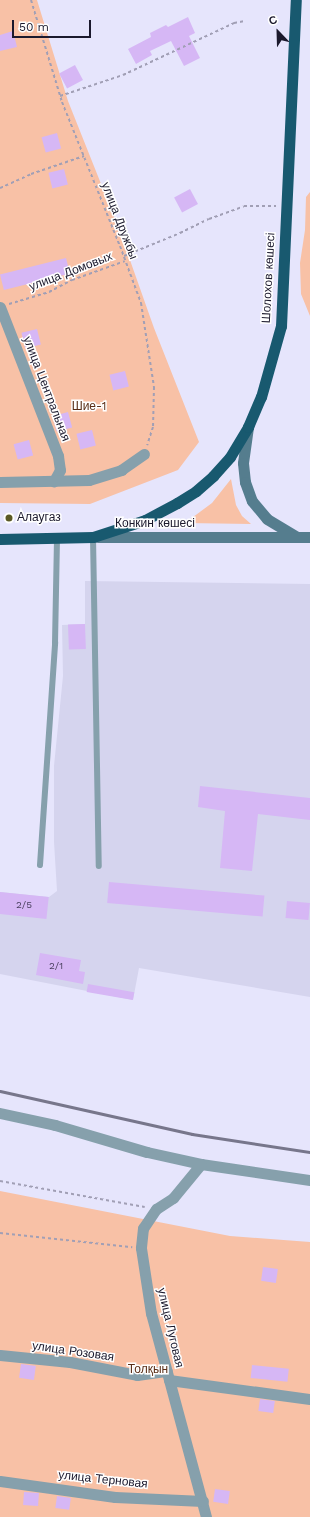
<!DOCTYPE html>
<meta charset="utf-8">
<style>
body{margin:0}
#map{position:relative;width:310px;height:1517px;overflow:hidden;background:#e6e5fc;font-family:"Work Sans",sans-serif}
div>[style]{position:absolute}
.built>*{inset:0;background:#d5d4ee}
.green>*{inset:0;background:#f8c1a6}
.building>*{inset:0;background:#d6b7f5;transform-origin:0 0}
.path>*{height:2px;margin-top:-1px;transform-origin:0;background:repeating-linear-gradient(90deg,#a19fb5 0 3px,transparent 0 6px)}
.service>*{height:6px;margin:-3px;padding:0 3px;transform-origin:3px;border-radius:3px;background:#86a0ac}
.minor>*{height:11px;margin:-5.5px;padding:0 5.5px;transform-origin:5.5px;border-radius:5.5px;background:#86a0ac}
.secondary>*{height:11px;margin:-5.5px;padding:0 5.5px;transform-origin:5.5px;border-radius:5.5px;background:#557d8e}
.trunk>*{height:11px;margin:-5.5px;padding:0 5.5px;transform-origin:5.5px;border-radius:5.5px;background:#18596f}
.rail>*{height:3px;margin:-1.5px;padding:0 1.5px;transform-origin:1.5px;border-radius:1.5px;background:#77768b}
.dots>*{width:11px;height:11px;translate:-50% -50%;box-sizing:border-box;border:2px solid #fff;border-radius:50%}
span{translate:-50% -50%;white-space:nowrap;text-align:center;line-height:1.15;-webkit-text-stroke:3px #fff;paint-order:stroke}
.number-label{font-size:10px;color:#4a405f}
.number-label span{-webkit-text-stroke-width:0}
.street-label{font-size:12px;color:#1b192d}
.park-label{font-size:12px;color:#5a2e17}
.poi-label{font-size:12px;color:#1b192d}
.left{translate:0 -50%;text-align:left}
.north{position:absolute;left:258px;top:12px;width:40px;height:40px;-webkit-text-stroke:3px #fff;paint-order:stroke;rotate:337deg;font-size:11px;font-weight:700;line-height:16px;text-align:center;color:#1b192d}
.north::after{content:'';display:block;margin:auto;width:14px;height:18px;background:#1b192d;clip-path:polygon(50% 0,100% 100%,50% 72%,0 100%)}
.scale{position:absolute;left:12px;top:20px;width:79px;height:18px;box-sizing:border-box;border:2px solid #1b192d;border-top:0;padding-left:5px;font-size:12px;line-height:14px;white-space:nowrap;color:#1b192d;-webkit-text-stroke:3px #fff;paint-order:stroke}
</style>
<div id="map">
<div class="built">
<div style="clip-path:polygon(85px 581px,310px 584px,310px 997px,139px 968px,133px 1000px,0 974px,0 892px,49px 897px,57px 891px,54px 842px,54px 766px,63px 676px,62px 625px,85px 624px)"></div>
</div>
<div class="green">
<div style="clip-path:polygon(0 0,37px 0,68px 101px,119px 229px,154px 328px,199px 442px,178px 470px,90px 504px,0 503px)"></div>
<div style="clip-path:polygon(310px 192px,310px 316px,301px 294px,300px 263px,305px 230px,306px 197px)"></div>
<div style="clip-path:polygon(231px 479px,236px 505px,242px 516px,251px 524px,185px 523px,212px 503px)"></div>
<div style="clip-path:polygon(0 1191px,230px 1236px,310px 1242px,310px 1517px,0 1517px)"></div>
</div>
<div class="building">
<div style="clip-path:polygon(188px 17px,195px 33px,189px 36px,200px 58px,184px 66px,171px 41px,150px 51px,152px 55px,136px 64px,128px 49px,151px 37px,150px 33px,166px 25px,168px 27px)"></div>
<div style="clip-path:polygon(13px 31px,17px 47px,0 51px,0 35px)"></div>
<div style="left:75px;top:65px;width:17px;height:18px;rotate:62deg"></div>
<div style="left:57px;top:133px;width:16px;height:16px;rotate:75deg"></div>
<div style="left:64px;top:169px;width:16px;height:16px;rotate:76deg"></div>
<div style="left:190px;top:189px;width:17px;height:18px;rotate:62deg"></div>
<div style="left:66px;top:258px;width:16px;height:68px;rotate:76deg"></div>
<div style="left:37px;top:329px;width:16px;height:16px;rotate:76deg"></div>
<div style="left:125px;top:371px;width:16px;height:16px;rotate:76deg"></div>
<div style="left:68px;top:412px;width:16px;height:16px;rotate:75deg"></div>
<div style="left:92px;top:430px;width:16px;height:16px;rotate:76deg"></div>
<div style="left:29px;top:440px;width:16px;height:16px;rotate:75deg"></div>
<div style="left:85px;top:624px;width:25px;height:17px;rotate:88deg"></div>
<div style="clip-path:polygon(200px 786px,310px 798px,310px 820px,258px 814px,252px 871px,220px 868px,225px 811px,198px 807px)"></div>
<div style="left:109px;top:882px;width:156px;height:21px;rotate:5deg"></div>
<div style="left:0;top:892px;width:49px;height:22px;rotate:6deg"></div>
<div style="left:287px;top:901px;width:23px;height:17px;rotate:5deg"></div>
<div style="clip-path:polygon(40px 953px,81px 960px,79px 971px,85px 972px,83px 984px,36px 975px)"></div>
<div style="left:88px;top:984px;width:47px;height:8px;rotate:10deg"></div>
<div style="left:263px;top:1267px;width:15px;height:14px;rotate:8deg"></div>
<div style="left:21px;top:1364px;width:15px;height:14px;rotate:8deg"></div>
<div style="left:252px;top:1365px;width:37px;height:13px;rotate:6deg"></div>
<div style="left:260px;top:1399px;width:15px;height:12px;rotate:8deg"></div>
<div style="left:215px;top:1489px;width:15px;height:13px;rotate:8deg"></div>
<div style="left:24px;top:1492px;width:15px;height:13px;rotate:4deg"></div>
<div style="left:57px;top:1496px;width:14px;height:12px;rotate:8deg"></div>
</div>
<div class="path">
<div style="left:31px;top:0;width:107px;rotate:73.1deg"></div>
<div style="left:62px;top:102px;width:155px;rotate:68.1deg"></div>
<div style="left:120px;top:246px;width:61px;rotate:69.8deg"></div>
<div style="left:141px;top:303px;width:85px;rotate:81.2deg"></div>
<div style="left:154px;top:387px;width:40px;rotate:91.4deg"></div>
<div style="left:153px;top:427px;width:19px;rotate:108deg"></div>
<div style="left:60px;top:96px;width:66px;rotate:-18.4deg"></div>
<div style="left:123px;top:75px;width:123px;rotate:-25.1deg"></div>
<div style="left:234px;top:23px;width:11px;rotate:-10deg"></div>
<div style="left:0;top:188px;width:34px;rotate:-24deg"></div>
<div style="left:31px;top:174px;width:56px;rotate:-18.8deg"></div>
<div style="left:124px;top:256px;width:61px;rotate:-22.3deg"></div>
<div style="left:180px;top:233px;width:32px;rotate:-26deg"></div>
<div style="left:209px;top:219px;width:37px;rotate:-20deg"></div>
<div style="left:244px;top:206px;width:32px"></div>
<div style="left:9px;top:304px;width:42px;rotate:-16.7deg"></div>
<div style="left:49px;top:292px;width:26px;rotate:-28deg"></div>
<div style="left:72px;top:280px;width:56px;rotate:-19.7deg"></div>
<div style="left:0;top:1181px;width:147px;rotate:10.2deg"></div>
<div style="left:0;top:1233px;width:133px;rotate:6.1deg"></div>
</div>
<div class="service">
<div style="left:93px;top:537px;width:329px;rotate:89deg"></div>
<div style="left:40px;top:865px;width:223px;rotate:-86.1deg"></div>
<div style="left:55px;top:643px;width:105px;rotate:-88.9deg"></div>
</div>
<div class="minor">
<div style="left:0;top:307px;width:160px;rotate:68.7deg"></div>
<div style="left:58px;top:456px;width:14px;rotate:82deg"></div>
<div style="left:60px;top:470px;width:13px;rotate:119deg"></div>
<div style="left:0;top:482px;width:89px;rotate:-1.3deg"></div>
<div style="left:89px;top:480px;width:34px;rotate:-17deg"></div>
<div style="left:121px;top:470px;width:28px;rotate:-35deg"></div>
<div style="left:0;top:1113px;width:56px;rotate:12.3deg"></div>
<div style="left:55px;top:1125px;width:96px;rotate:16.4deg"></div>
<div style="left:147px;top:1152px;width:55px;rotate:12.5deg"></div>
<div style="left:201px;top:1164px;width:110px;rotate:8.4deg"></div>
<div style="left:201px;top:1164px;width:44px;rotate:129.5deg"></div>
<div style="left:173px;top:1198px;width:20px;rotate:147deg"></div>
<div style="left:156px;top:1209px;width:23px;rotate:124deg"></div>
<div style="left:143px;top:1228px;width:20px;rotate:96deg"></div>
<div style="left:141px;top:1248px;width:66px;rotate:81.3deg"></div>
<div style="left:151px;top:1313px;width:211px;rotate:74.9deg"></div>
<div style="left:0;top:1355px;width:70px;rotate:5.7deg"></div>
<div style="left:70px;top:1362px;width:68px;rotate:11deg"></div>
<div style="left:137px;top:1375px;width:30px;rotate:-8deg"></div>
<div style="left:169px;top:1380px;width:142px;rotate:7.7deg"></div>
<div style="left:0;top:1481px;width:116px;rotate:7.9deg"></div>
<div style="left:115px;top:1497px;width:88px;rotate:2.6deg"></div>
</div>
<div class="secondary">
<div style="left:248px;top:427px;width:36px;rotate:98deg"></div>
<div style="left:243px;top:463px;width:19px;rotate:84deg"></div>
<div style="left:245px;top:482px;width:20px;rotate:70deg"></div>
<div style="left:252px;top:501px;width:23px;rotate:50deg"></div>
<div style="left:267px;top:519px;width:35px;rotate:31deg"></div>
<div style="left:98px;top:537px;width:212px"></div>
</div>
<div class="trunk">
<div style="left:0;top:539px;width:93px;rotate:-1.2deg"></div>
<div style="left:93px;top:537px;width:55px;rotate:-18.1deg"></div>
<div style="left:145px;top:520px;width:36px;rotate:-28deg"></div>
<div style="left:177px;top:503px;width:22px;rotate:-32deg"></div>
<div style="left:196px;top:491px;width:23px;rotate:-41deg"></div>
<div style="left:213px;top:476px;width:25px;rotate:-48deg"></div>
<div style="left:230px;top:457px;width:35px;rotate:-59deg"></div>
<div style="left:248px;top:427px;width:33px;rotate:-67deg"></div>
<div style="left:261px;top:397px;width:74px;rotate:-74.3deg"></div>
<div style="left:281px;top:326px;width:326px;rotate:-87.4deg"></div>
</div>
<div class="rail">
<div style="left:0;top:1091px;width:197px;rotate:12.6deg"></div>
<div style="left:192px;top:1134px;width:119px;rotate:8.7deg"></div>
</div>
<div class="dots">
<div style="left:9px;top:518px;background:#5a5925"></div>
</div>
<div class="number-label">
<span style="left:24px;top:905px">2/5</span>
<span style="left:56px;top:966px">2/1</span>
</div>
<div class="street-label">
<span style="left:119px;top:221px;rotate:69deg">улица Дружбы</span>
<span style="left:71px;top:272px;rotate:-21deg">улица Домовых</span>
<span style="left:269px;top:278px;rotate:-87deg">Шолохов көшесі</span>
<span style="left:46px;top:389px;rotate:69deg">улица Центральная</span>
<span style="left:155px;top:524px">Конкин көшесі</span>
<span style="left:170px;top:1328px;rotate:77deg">улица Луговая</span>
<span style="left:73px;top:1352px;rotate:8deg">улица Розовая</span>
<span style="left:103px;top:1480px;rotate:6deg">улица Терновая</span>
</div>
<div class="park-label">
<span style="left:89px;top:407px">Шие-1</span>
<span style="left:148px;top:1370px">Толқын</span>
</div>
<div class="poi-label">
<span class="left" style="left:17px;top:518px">Алаугаз</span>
</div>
<div class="north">С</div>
<div class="scale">50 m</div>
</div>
